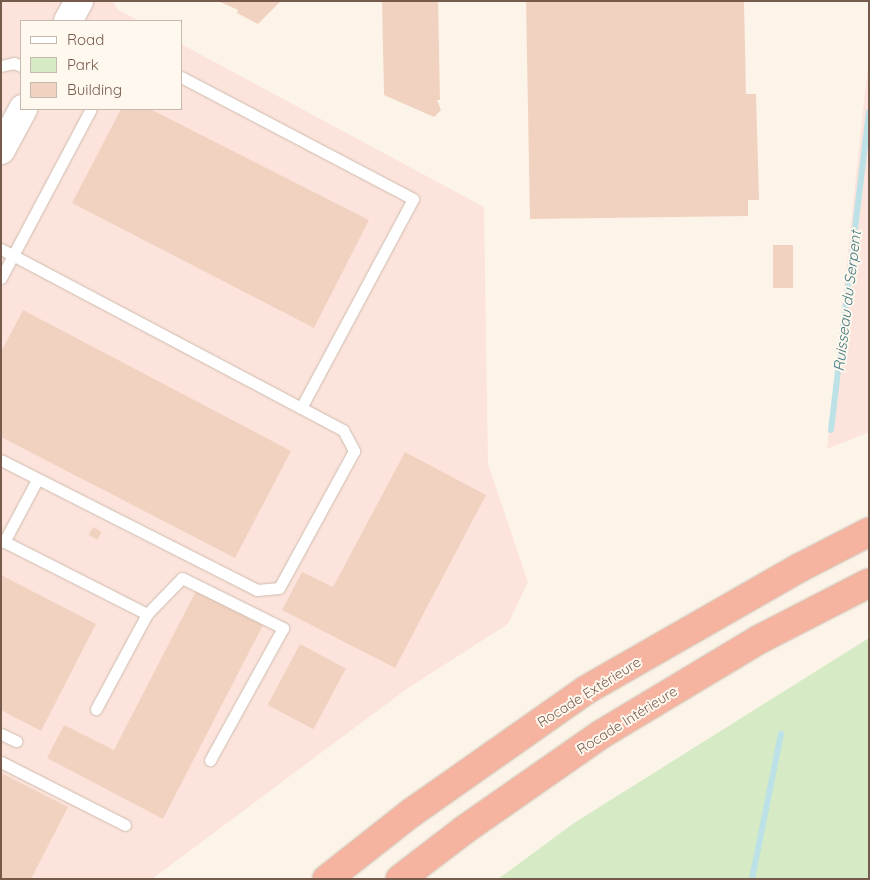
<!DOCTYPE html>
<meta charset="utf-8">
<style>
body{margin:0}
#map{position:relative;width:870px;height:880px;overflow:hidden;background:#fcf4e8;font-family:Quicksand,sans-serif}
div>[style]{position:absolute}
.commercial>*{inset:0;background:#fce4dc}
.green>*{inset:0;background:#d6eac6}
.stream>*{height:6px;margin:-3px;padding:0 3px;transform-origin:3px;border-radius:3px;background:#bce1e6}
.building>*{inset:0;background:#f1d2c0;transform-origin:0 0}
.roads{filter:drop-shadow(0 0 1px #cebbae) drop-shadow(0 0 1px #cebbae)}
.service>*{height:11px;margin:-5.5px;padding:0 5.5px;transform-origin:5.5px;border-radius:5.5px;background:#fff}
.tertiary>*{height:28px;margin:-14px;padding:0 14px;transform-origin:14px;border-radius:14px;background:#fff}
.motorway>*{height:28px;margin:-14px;padding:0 14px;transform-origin:14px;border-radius:14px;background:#f5b3a0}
span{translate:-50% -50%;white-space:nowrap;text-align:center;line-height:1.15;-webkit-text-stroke:4px #fff8ee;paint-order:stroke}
.street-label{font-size:14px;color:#765a4c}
.water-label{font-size:15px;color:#437a82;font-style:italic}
.frame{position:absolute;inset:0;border:2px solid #765a4c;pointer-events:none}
.legend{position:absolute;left:20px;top:20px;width:162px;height:90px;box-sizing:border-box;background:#fff8ee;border:1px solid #c8b9ad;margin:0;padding:6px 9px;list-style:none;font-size:15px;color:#765a4c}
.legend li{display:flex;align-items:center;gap:10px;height:25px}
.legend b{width:25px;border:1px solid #c8b9ad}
</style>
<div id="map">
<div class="commercial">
<div style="clip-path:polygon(1px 1px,113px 1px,117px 9px,139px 21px,21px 21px,21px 109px,181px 109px,181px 44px,484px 207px,488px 464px,528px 582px,508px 624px,408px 688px,152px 879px,1px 879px)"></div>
<div style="clip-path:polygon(869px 55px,869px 432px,827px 449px)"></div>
</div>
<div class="green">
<div style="clip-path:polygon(869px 638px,869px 879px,498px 879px,574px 823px)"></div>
</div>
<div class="stream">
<div style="left:831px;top:430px;width:320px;rotate:-83.2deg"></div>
<div style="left:752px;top:879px;width:148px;rotate:-78.7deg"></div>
</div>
<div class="building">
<div style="clip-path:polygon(218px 1px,281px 1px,258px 24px,237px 13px,238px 10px)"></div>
<div style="clip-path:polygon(382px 1px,438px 1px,440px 100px,437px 100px,441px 110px,434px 117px,384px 95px)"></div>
<div style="clip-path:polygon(526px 1px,744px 1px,746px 94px,756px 94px,759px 200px,748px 200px,748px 216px,530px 219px)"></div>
<div style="clip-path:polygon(121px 109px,150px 109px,369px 220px,314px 328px,72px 203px)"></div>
<div style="left:773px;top:245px;width:20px;height:43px"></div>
<div style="clip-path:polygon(23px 310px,291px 451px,235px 558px,1px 437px,1px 352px)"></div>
<div style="clip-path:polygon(405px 452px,486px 495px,395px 668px,282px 610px,302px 572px,333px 587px)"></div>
<div style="left:93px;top:527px;width:10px;height:9px;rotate:29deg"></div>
<div style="clip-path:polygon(1px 575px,96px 624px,41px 731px,1px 710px)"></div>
<div style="clip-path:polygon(196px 591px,263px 625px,163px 819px,47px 758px,64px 725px,114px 750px)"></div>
<div style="left:300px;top:644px;width:52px;height:69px;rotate:28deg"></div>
<div style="clip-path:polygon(1px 773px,68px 807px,31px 879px,1px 879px)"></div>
</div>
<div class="roads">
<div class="service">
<div style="left:1px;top:66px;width:13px;rotate:-13deg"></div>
<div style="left:14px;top:63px;width:8px;rotate:23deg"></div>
<div style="left:181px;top:77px;width:262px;rotate:27.7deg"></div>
<div style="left:413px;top:199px;width:237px;rotate:118.2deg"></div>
<div style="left:1px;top:249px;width:387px;rotate:27.9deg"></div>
<div style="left:343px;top:430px;width:24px;rotate:62deg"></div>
<div style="left:354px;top:451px;width:156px;rotate:118.7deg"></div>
<div style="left:279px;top:588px;width:22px;rotate:175deg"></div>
<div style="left:257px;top:590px;width:287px;rotate:-153.1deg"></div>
<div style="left:1px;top:278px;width:191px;rotate:-62deg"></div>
<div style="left:1px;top:540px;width:164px;rotate:26.9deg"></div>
<div style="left:147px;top:614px;width:108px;rotate:118.2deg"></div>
<div style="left:4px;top:542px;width:70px;rotate:-62deg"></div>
<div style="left:147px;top:614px;width:50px;rotate:-45.8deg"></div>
<div style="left:182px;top:578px;width:113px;rotate:26.3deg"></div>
<div style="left:283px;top:628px;width:151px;rotate:118.9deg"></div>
<div style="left:1px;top:734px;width:17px;rotate:25deg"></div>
<div style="left:1px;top:762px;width:139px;rotate:26.9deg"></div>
</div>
<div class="tertiary">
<div style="left:68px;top:21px;width:23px;rotate:-61deg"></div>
<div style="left:1px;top:150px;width:47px;rotate:-61.8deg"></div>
</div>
<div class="motorway">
<div style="left:327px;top:879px;width:107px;rotate:-38.2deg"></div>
<div style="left:411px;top:813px;width:214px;rotate:-35.1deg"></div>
<div style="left:586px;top:690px;width:245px;rotate:-29.8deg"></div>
<div style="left:799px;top:568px;width:79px;rotate:-27.2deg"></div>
<div style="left:400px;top:879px;width:81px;rotate:-37.4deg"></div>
<div style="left:464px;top:830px;width:166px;rotate:-34.9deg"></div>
<div style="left:600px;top:735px;width:187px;rotate:-31deg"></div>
<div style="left:760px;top:639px;width:123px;rotate:-27.2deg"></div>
</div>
</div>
<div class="street-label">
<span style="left:589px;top:692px;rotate:-32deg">Rocade Extérieure</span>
<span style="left:627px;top:720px;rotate:-32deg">Rocade Intérieure</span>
</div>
<div class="water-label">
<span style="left:847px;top:301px;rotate:-83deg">Ruisseau du Serpent</span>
</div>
<div class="frame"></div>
<ul class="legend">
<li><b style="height:6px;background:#fff"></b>Road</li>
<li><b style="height:14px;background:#d6eac6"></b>Park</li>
<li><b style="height:14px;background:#f1d2c0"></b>Building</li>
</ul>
</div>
